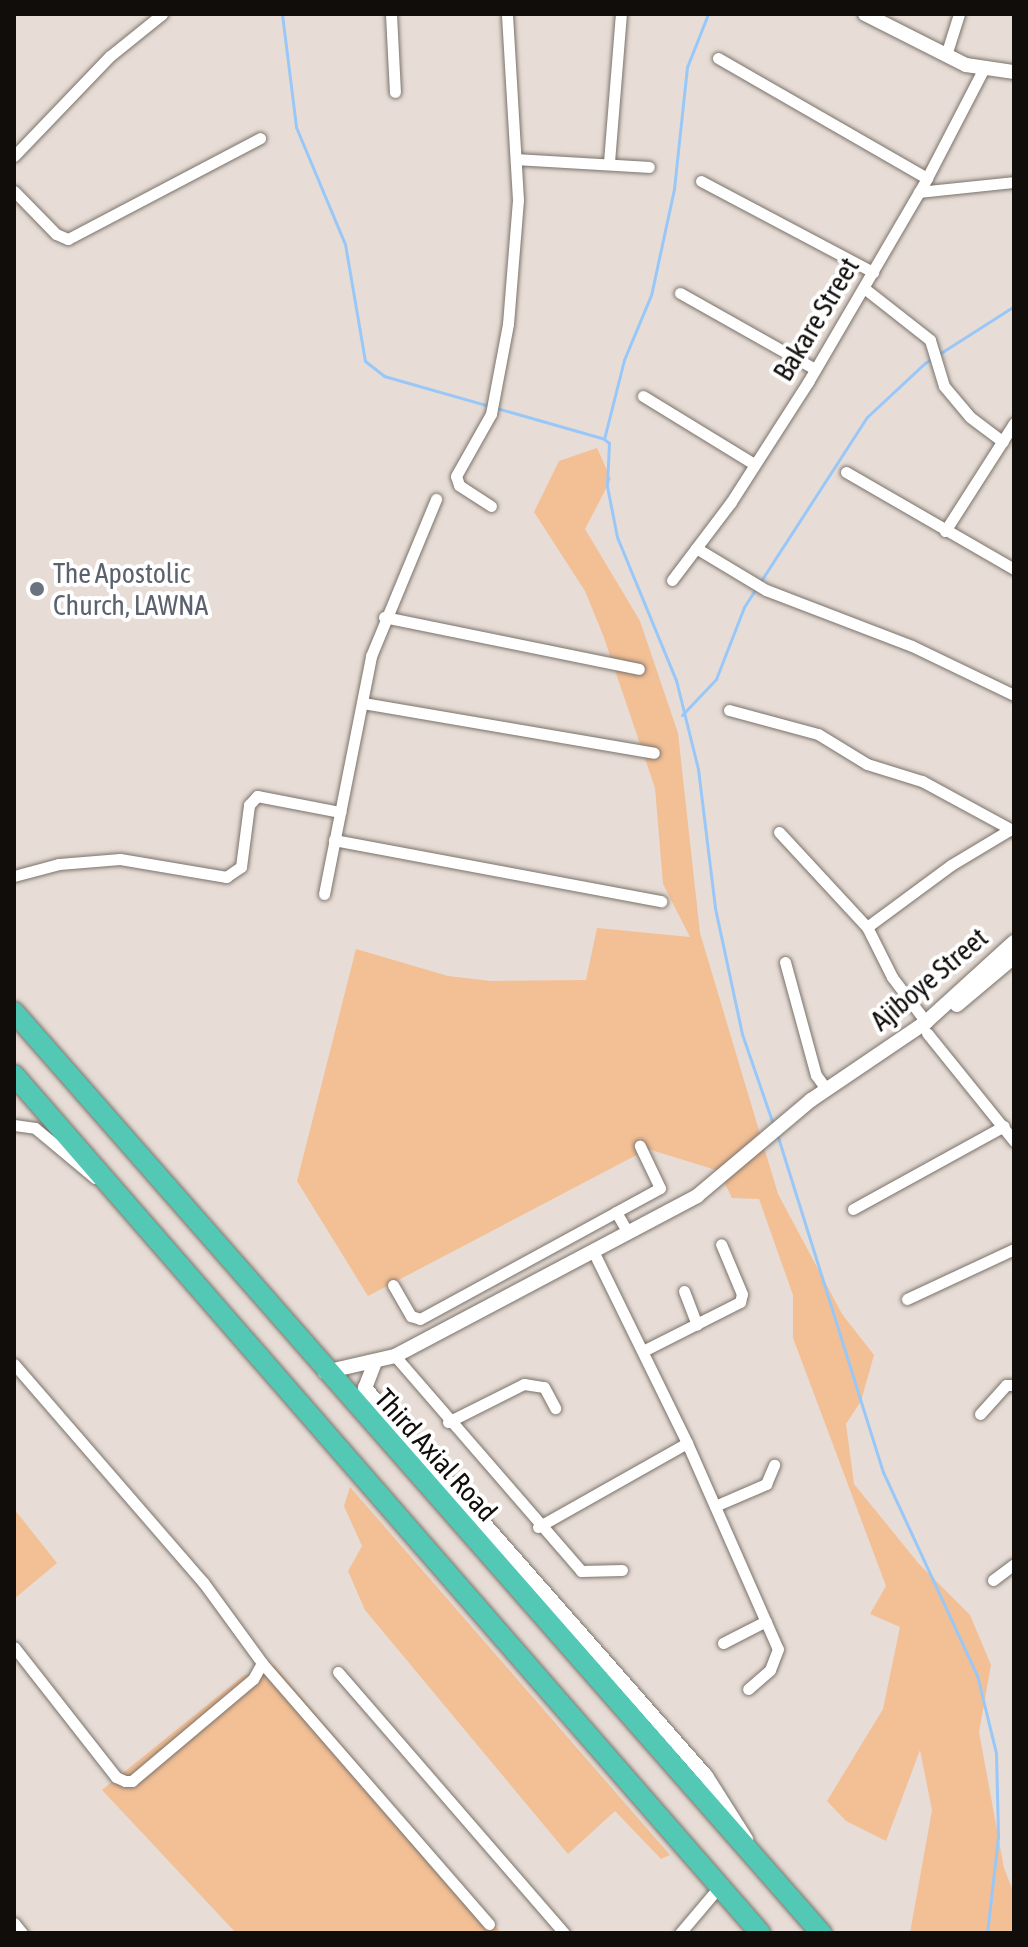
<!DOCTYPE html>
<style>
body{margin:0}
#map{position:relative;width:1028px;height:1947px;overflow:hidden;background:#e7ddd6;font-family:"Asap Condensed",sans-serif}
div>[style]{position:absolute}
.green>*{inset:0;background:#f3bf95}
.stream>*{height:3px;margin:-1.5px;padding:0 1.5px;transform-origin:1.5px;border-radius:1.5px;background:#99c8f8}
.roads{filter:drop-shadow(0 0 2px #7a726b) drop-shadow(0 0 2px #7a726b)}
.minor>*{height:11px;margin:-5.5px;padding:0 5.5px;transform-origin:5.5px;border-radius:5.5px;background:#fff}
.tertiary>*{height:14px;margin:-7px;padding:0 7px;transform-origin:7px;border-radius:7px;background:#fff}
.motorway>*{height:20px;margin:-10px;padding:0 10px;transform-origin:10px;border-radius:10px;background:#53c9b5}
.dots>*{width:22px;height:22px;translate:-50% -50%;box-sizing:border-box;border:4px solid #fff;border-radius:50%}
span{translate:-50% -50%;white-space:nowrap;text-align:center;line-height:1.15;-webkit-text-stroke:8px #fff;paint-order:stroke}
.street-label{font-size:28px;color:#100d0b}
.worship-label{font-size:28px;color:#5b616d}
.left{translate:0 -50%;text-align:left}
.frame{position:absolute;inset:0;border:16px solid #100d0b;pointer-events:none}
</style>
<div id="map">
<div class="green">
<div style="clip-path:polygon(597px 448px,611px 479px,585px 529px,640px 621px,678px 733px,700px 933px,778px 1194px,842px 1314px,874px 1355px,861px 1401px,846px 1424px,854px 1484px,919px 1564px,970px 1615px,991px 1665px,979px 1732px,1004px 1868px,1013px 1891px,1014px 1933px,910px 1933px,932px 1810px,920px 1750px,886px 1841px,846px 1821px,827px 1801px,883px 1709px,900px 1627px,870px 1614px,886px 1586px,793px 1338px,793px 1295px,759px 1199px,732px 1198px,719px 1171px,648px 1149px,368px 1296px,297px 1181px,356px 949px,448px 976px,491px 981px,586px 980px,597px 928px,690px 937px,663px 884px,655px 788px,603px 635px,585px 591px,534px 512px,559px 461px)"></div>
<div style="clip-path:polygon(350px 1487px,670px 1855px,661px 1859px,615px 1811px,568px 1854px,365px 1610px,348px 1571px,362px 1546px,344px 1506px)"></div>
<div style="clip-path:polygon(14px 1509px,57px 1563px,14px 1599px)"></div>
<div style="clip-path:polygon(274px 1665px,501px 1933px,236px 1933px,102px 1790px,243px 1676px)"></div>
</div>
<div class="stream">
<div style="left:282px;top:14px;width:114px;rotate:82.9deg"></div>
<div style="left:296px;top:127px;width:127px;rotate:67.3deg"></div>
<div style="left:345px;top:244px;width:119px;rotate:80.3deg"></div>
<div style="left:365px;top:361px;width:24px;rotate:38deg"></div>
<div style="left:384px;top:376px;width:227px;rotate:15.9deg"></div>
<div style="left:708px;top:14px;width:57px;rotate:111.6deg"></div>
<div style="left:687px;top:67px;width:123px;rotate:96.1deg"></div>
<div style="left:674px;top:189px;width:108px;rotate:102.2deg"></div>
<div style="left:651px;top:295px;width:70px;rotate:112.6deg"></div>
<div style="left:624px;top:360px;width:81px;rotate:104.2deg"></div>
<div style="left:604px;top:439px;width:6px;rotate:39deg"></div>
<div style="left:609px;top:443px;width:43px;rotate:92.7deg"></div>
<div style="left:607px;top:486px;width:52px;rotate:78.9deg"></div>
<div style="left:617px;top:537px;width:155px;rotate:67.6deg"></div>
<div style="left:676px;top:680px;width:92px;rotate:76.1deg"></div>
<div style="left:698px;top:769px;width:140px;rotate:83deg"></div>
<div style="left:715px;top:908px;width:129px;rotate:77.9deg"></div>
<div style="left:742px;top:1034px;width:95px;rotate:71deg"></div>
<div style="left:682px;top:715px;width:50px;rotate:-46.6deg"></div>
<div style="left:716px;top:679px;width:77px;rotate:-68.7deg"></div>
<div style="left:744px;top:607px;width:226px;rotate:-57.1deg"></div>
<div style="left:867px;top:417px;width:79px;rotate:-43deg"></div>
<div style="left:925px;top:363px;width:106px;rotate:-32.6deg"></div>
<div style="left:777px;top:1134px;width:354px;rotate:72.6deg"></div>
<div style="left:883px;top:1472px;width:224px;rotate:65.2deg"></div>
<div style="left:977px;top:1675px;width:80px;rotate:76.3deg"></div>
<div style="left:996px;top:1753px;width:84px;rotate:88.6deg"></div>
<div style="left:998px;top:1837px;width:97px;rotate:96.5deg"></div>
</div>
<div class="roads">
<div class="minor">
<div style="left:391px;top:14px;width:78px;rotate:87.1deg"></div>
<div style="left:946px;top:55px;width:43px;rotate:-72.4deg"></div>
<div style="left:718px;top:58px;width:241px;rotate:29.9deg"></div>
<div style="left:14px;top:156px;width:139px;rotate:-46.2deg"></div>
<div style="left:110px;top:56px;width:67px;rotate:-38.9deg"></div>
<div style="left:516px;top:159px;width:133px;rotate:3.4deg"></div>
<div style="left:609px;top:162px;width:148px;rotate:-85.4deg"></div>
<div style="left:701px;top:181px;width:195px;rotate:27.9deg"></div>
<div style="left:14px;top:191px;width:60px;rotate:45.7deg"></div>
<div style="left:56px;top:234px;width:13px;rotate:23deg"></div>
<div style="left:68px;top:239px;width:217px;rotate:-27.7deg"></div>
<div style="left:919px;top:192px;width:96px;rotate:-6deg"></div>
<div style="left:864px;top:288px;width:84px;rotate:38.2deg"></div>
<div style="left:930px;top:340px;width:48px;rotate:73.1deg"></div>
<div style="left:944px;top:386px;width:40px;rotate:50deg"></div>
<div style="left:970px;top:417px;width:41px;rotate:37.1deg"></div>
<div style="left:680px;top:293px;width:155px;rotate:29.4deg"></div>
<div style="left:643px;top:396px;width:130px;rotate:31.5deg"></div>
<div style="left:846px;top:472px;width:194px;rotate:30deg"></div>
<div style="left:491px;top:506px;width:38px;rotate:-147deg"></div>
<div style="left:459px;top:485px;width:9px;rotate:-108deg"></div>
<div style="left:456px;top:476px;width:71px;rotate:-60.6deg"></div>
<div style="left:491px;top:414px;width:92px;rotate:-79.3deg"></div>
<div style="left:508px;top:324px;width:124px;rotate:-85.4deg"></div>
<div style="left:518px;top:200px;width:186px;rotate:-93.4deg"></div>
<div style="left:945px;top:531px;width:128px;rotate:-57.4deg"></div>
<div style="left:696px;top:548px;width:82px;rotate:31deg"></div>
<div style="left:766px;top:590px;width:156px;rotate:21deg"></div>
<div style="left:912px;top:646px;width:113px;rotate:25.7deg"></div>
<div style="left:672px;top:580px;width:98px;rotate:-52.9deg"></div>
<div style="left:731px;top:502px;width:143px;rotate:-57.3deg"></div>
<div style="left:808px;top:382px;width:236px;rotate:-59.7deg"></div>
<div style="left:927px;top:178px;width:119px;rotate:-62.6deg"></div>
<div style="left:384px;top:617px;width:260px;rotate:11.5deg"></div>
<div style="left:363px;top:703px;width:295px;rotate:9.7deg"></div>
<div style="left:729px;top:710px;width:92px;rotate:15.1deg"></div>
<div style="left:818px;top:734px;width:57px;rotate:31.5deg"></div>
<div style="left:867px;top:764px;width:58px;rotate:17.2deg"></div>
<div style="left:922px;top:781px;width:105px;rotate:28.5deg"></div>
<div style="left:779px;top:832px;width:129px;rotate:47.2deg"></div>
<div style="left:867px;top:927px;width:56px;rotate:63.4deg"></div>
<div style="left:892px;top:977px;width:56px;rotate:52.9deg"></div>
<div style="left:334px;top:840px;width:333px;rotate:10.6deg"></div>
<div style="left:14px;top:876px;width:47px;rotate:-14.9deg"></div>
<div style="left:59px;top:864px;width:61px;rotate:-4.7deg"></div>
<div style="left:120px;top:859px;width:108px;rotate:9.6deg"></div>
<div style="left:226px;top:877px;width:18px;rotate:-34deg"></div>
<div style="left:241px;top:867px;width:63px;rotate:-82.6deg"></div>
<div style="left:249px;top:805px;width:12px;rotate:-48deg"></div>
<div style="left:257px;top:796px;width:85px;rotate:10.9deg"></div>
<div style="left:324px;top:894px;width:243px;rotate:-78.8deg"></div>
<div style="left:371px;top:656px;width:170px;rotate:-67.5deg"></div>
<div style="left:867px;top:927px;width:104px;rotate:-36.4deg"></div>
<div style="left:951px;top:865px;width:70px;rotate:-31deg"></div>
<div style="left:785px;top:962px;width:117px;rotate:74.7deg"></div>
<div style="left:816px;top:1075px;width:17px;rotate:54deg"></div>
<div style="left:927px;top:1033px;width:139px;rotate:51.1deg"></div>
<div style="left:14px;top:1125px;width:21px;rotate:8deg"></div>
<div style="left:35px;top:1128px;width:78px;rotate:39.8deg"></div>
<div style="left:853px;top:1209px;width:172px;rotate:-28.8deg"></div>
<div style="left:616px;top:1212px;width:50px;rotate:-28.6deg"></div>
<div style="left:660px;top:1188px;width:47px;rotate:-115.5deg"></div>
<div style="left:594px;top:1253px;width:212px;rotate:63.9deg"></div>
<div style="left:687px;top:1443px;width:225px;rotate:66.2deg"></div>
<div style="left:778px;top:1649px;width:22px;rotate:111deg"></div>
<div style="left:770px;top:1670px;width:29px;rotate:139deg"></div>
<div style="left:393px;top:1285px;width:36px;rotate:60deg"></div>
<div style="left:411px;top:1316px;width:9px;rotate:18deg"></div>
<div style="left:420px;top:1319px;width:223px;rotate:-28.6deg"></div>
<div style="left:616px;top:1212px;width:24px;rotate:60deg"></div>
<div style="left:684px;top:1291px;width:36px;rotate:69deg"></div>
<div style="left:907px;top:1299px;width:118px;rotate:-25deg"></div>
<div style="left:643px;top:1351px;width:109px;rotate:-26.8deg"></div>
<div style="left:740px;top:1302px;width:8px;rotate:-76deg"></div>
<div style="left:742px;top:1294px;width:54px;rotate:-112.8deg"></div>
<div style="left:395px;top:1356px;width:284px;rotate:49.1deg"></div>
<div style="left:581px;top:1571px;width:41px;rotate:-1.4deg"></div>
<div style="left:14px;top:1364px;width:289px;rotate:49.1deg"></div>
<div style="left:203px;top:1582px;width:100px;rotate:53.9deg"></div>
<div style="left:262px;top:1663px;width:18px;rotate:119deg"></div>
<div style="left:253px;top:1679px;width:158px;rotate:139.9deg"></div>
<div style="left:132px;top:1781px;width:7px;rotate:180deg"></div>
<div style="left:125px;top:1781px;width:10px;rotate:-156deg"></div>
<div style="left:116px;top:1777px;width:165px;rotate:-128.1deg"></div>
<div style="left:980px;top:1414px;width:39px;rotate:-48deg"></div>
<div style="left:1006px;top:1385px;width:8px"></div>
<div style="left:448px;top:1422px;width:85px;rotate:-26.6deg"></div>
<div style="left:524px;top:1384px;width:20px;rotate:9deg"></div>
<div style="left:544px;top:1387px;width:24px;rotate:62deg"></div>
<div style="left:715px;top:1506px;width:56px;rotate:-23.3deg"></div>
<div style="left:766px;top:1484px;width:21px;rotate:-67deg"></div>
<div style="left:538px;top:1527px;width:171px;rotate:-29.4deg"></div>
<div style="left:993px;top:1580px;width:26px;rotate:-37deg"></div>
<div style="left:723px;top:1643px;width:48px;rotate:-27.1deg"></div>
<div style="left:262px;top:1663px;width:346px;rotate:49deg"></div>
<div style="left:338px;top:1672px;width:345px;rotate:49.1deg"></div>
<div style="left:14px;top:1923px;width:13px;rotate:51deg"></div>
<div style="left:680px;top:1933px;width:60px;rotate:-49.7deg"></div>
</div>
<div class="tertiary">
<div style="left:865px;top:14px;width:113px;rotate:26.8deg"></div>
<div style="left:966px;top:65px;width:49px;rotate:8.3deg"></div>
<div style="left:957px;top:1005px;width:75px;rotate:-40.1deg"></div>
<div style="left:375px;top:1362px;width:28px;rotate:111deg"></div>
<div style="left:365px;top:1388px;width:517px;rotate:48.69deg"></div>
<div style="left:706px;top:1776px;width:75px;rotate:57.6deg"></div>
<div style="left:325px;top:1372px;width:72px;rotate:-12.9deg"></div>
<div style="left:395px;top:1356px;width:342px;rotate:-27.9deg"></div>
<div style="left:697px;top:1196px;width:149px;rotate:-40.1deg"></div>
<div style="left:811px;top:1100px;width:139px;rotate:-34.1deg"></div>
<div style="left:926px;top:1022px;width:119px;rotate:-42.3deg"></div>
</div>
<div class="motorway">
<div style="left:14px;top:1012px;width:1225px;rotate:48.77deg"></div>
<div style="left:14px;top:1075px;width:1137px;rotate:48.99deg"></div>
</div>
</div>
<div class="dots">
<div style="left:37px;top:589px;background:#6b7280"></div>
</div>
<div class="street-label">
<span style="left:816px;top:319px;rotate:-59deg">Bakare Street</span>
<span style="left:929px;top:979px;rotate:-40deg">Ajiboye Street</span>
<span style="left:436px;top:1455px;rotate:48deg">Third Axial Road</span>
</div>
<div class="worship-label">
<span class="left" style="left:53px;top:589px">The Apostolic<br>Church, LAWNA</span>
</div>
<div class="frame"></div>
</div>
